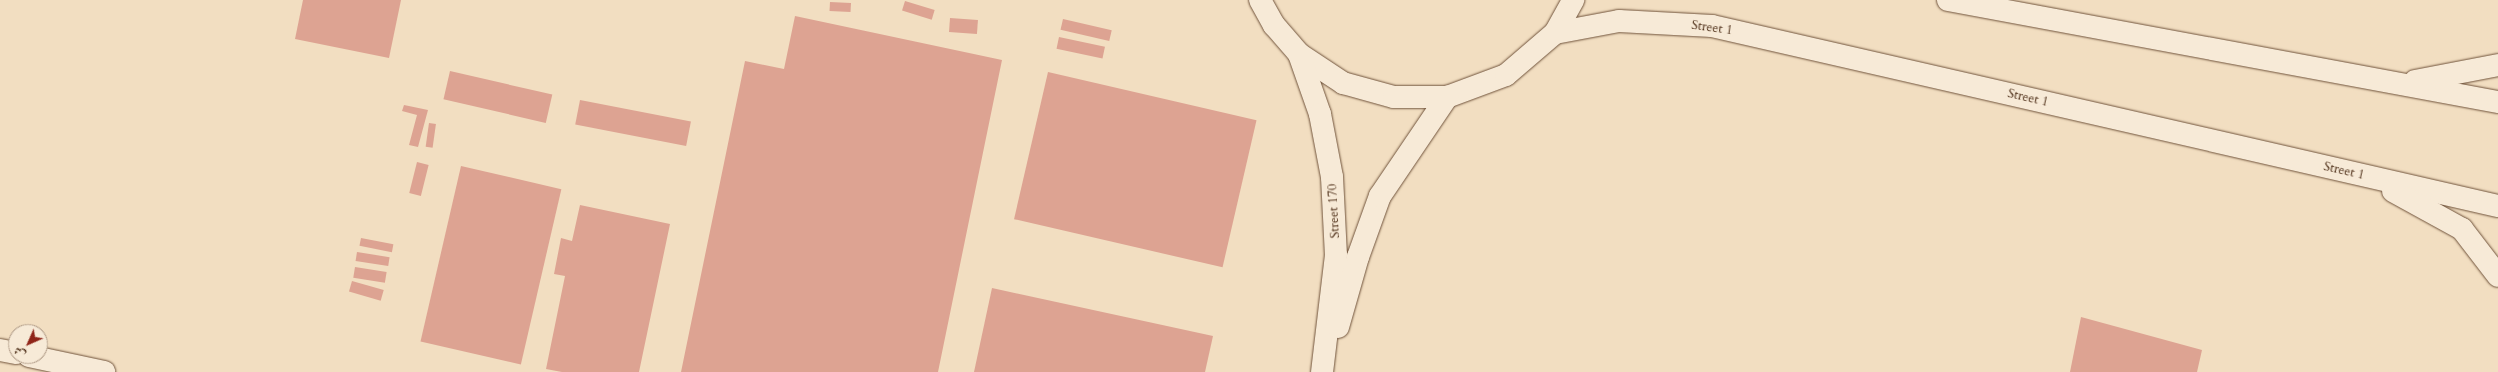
<!DOCTYPE html>
<meta charset="utf-8">
<style>
body{margin:0}
#map{position:relative;width:2498px;height:372px;overflow:hidden;background:#f2dec1;font-family:Cardo,Amiri,serif}
div>[style]{position:absolute}
.building>*{inset:0;background:#dda392;transform-origin:0 0}
.roads{filter:drop-shadow(0 0 1px #70533b) drop-shadow(0 0 1px #70533b)}
.minor>*{height:22px;margin:-11px;padding:0 11px;transform-origin:11px;border-radius:11px;background:#f7ead7}
span{translate:-50% -50%;white-space:nowrap;text-align:center;line-height:1.15;-webkit-text-stroke:3px #f7ead7;paint-order:stroke}
.street-label{font-size:13px;color:#45250e}
.north{position:absolute;left:8px;top:324px;width:40px;height:40px;box-sizing:border-box;background:#f7ead7;border:1px solid #b09b87;border-radius:50%;rotate:225deg;font-size:11px;font-weight:700;line-height:16px;text-align:center;color:#45250e}
.north::after{content:'';display:block;margin:auto;width:14px;height:18px;background:#8f2418;clip-path:polygon(50% 0,100% 100%,50% 72%,0 100%)}
</style>
<div id="map">
<div class="building">
<div style="clip-path:polygon(303px 0,401px 0,389px 58px,295px 39px)"></div>
<div style="left:905px;top:1px;width:31px;height:10px;rotate:17deg"></div>
<div style="left:830px;top:2px;width:21px;height:9px;rotate:3deg"></div>
<div style="clip-path:polygon(795px 16px,1002px 60px,938px 372px,681px 372px,745px 61px,784px 69px)"></div>
<div style="left:950px;top:18px;width:28px;height:14px;rotate:4deg"></div>
<div style="left:1063px;top:19px;width:50px;height:11px;rotate:13deg"></div>
<div style="left:1059px;top:37px;width:47px;height:12px;rotate:12deg"></div>
<div style="left:450px;top:71px;width:105px;height:29px;rotate:13deg"></div>
<div style="left:1048px;top:72px;width:214px;height:151px;rotate:13deg"></div>
<div style="left:580px;top:100px;width:113px;height:25px;rotate:11deg"></div>
<div style="clip-path:polygon(404px 105px,428px 110px,418px 147px,409px 145px,417px 115px,402px 111px)"></div>
<div style="left:429px;top:123px;width:7px;height:24px;rotate:8deg"></div>
<div style="left:417px;top:162px;width:12px;height:32px;rotate:14deg"></div>
<div style="left:461px;top:166px;width:103px;height:180px;rotate:13deg"></div>
<div style="clip-path:polygon(580px 205px,670px 224px,639px 372px,562px 372px,546px 369px,565px 276px,554px 274px,561px 238px,572px 241px)"></div>
<div style="left:361px;top:238px;width:33px;height:8px;rotate:11deg"></div>
<div style="left:357px;top:252px;width:33px;height:9px;rotate:9deg"></div>
<div style="left:355px;top:267px;width:32px;height:11px;rotate:9deg"></div>
<div style="left:352px;top:281px;width:33px;height:11px;rotate:16deg"></div>
<div style="clip-path:polygon(992px 288px,1213px 336px,1205px 372px,974px 372px)"></div>
<div style="clip-path:polygon(2081px 317px,2202px 350px,2197px 372px,2070px 372px)"></div>
</div>
<div class="roads">
<div class="minor">
<div style="left:1260px;top:0;width:29px;rotate:61deg"></div>
<div style="left:1274px;top:25px;width:38px;rotate:49deg"></div>
<div style="left:1299px;top:54px;width:53px;rotate:33.4deg"></div>
<div style="left:1343px;top:83px;width:53px;rotate:15.4deg"></div>
<div style="left:1394px;top:97px;width:53px"></div>
<div style="left:1447px;top:97px;width:63px;rotate:-20.4deg"></div>
<div style="left:1506px;top:75px;width:65px;rotate:-40.6deg"></div>
<div style="left:1555px;top:33px;width:38px;rotate:-61deg"></div>
<div style="left:1948px;top:0;width:559px;rotate:10.51deg"></div>
<div style="left:1555px;top:33px;width:65px;rotate:-10.6deg"></div>
<div style="left:1619px;top:21px;width:93px;rotate:3.1deg"></div>
<div style="left:1712px;top:26px;width:806px;rotate:12.9deg"></div>
<div style="left:1299px;top:54px;width:64px;rotate:70.7deg"></div>
<div style="left:1320px;top:114px;width:64px;rotate:79.2deg"></div>
<div style="left:1332px;top:177px;width:78px;rotate:87.1deg"></div>
<div style="left:1336px;top:255px;width:118px;rotate:96.8deg"></div>
<div style="left:2415px;top:81px;width:85px;rotate:-10.9deg"></div>
<div style="left:2393px;top:191px;width:79px;rotate:28.8deg"></div>
<div style="left:2462px;top:229px;width:59px;rotate:52.5deg"></div>
<div style="left:1338px;top:327px;width:73px;rotate:-74.1deg"></div>
<div style="left:1358px;top:257px;width:65px;rotate:-70.2deg"></div>
<div style="left:1380px;top:196px;width:120px;rotate:-55.9deg"></div>
<div style="left:0;top:350px;width:16px;rotate:11deg"></div>
<div style="left:29px;top:356px;width:77px;rotate:12deg"></div>
</div>
</div>
<div class="street-label">
<span style="left:1712px;top:28px;rotate:8deg">Street 1</span>
<span style="left:2028px;top:98px;rotate:13deg">Street 1</span>
<span style="left:2344px;top:171px;rotate:13deg">Street 1</span>
<span style="left:1334px;top:211px;rotate:-93deg">Street 170</span>
</div>
<div class="north">ش</div>
</div>
